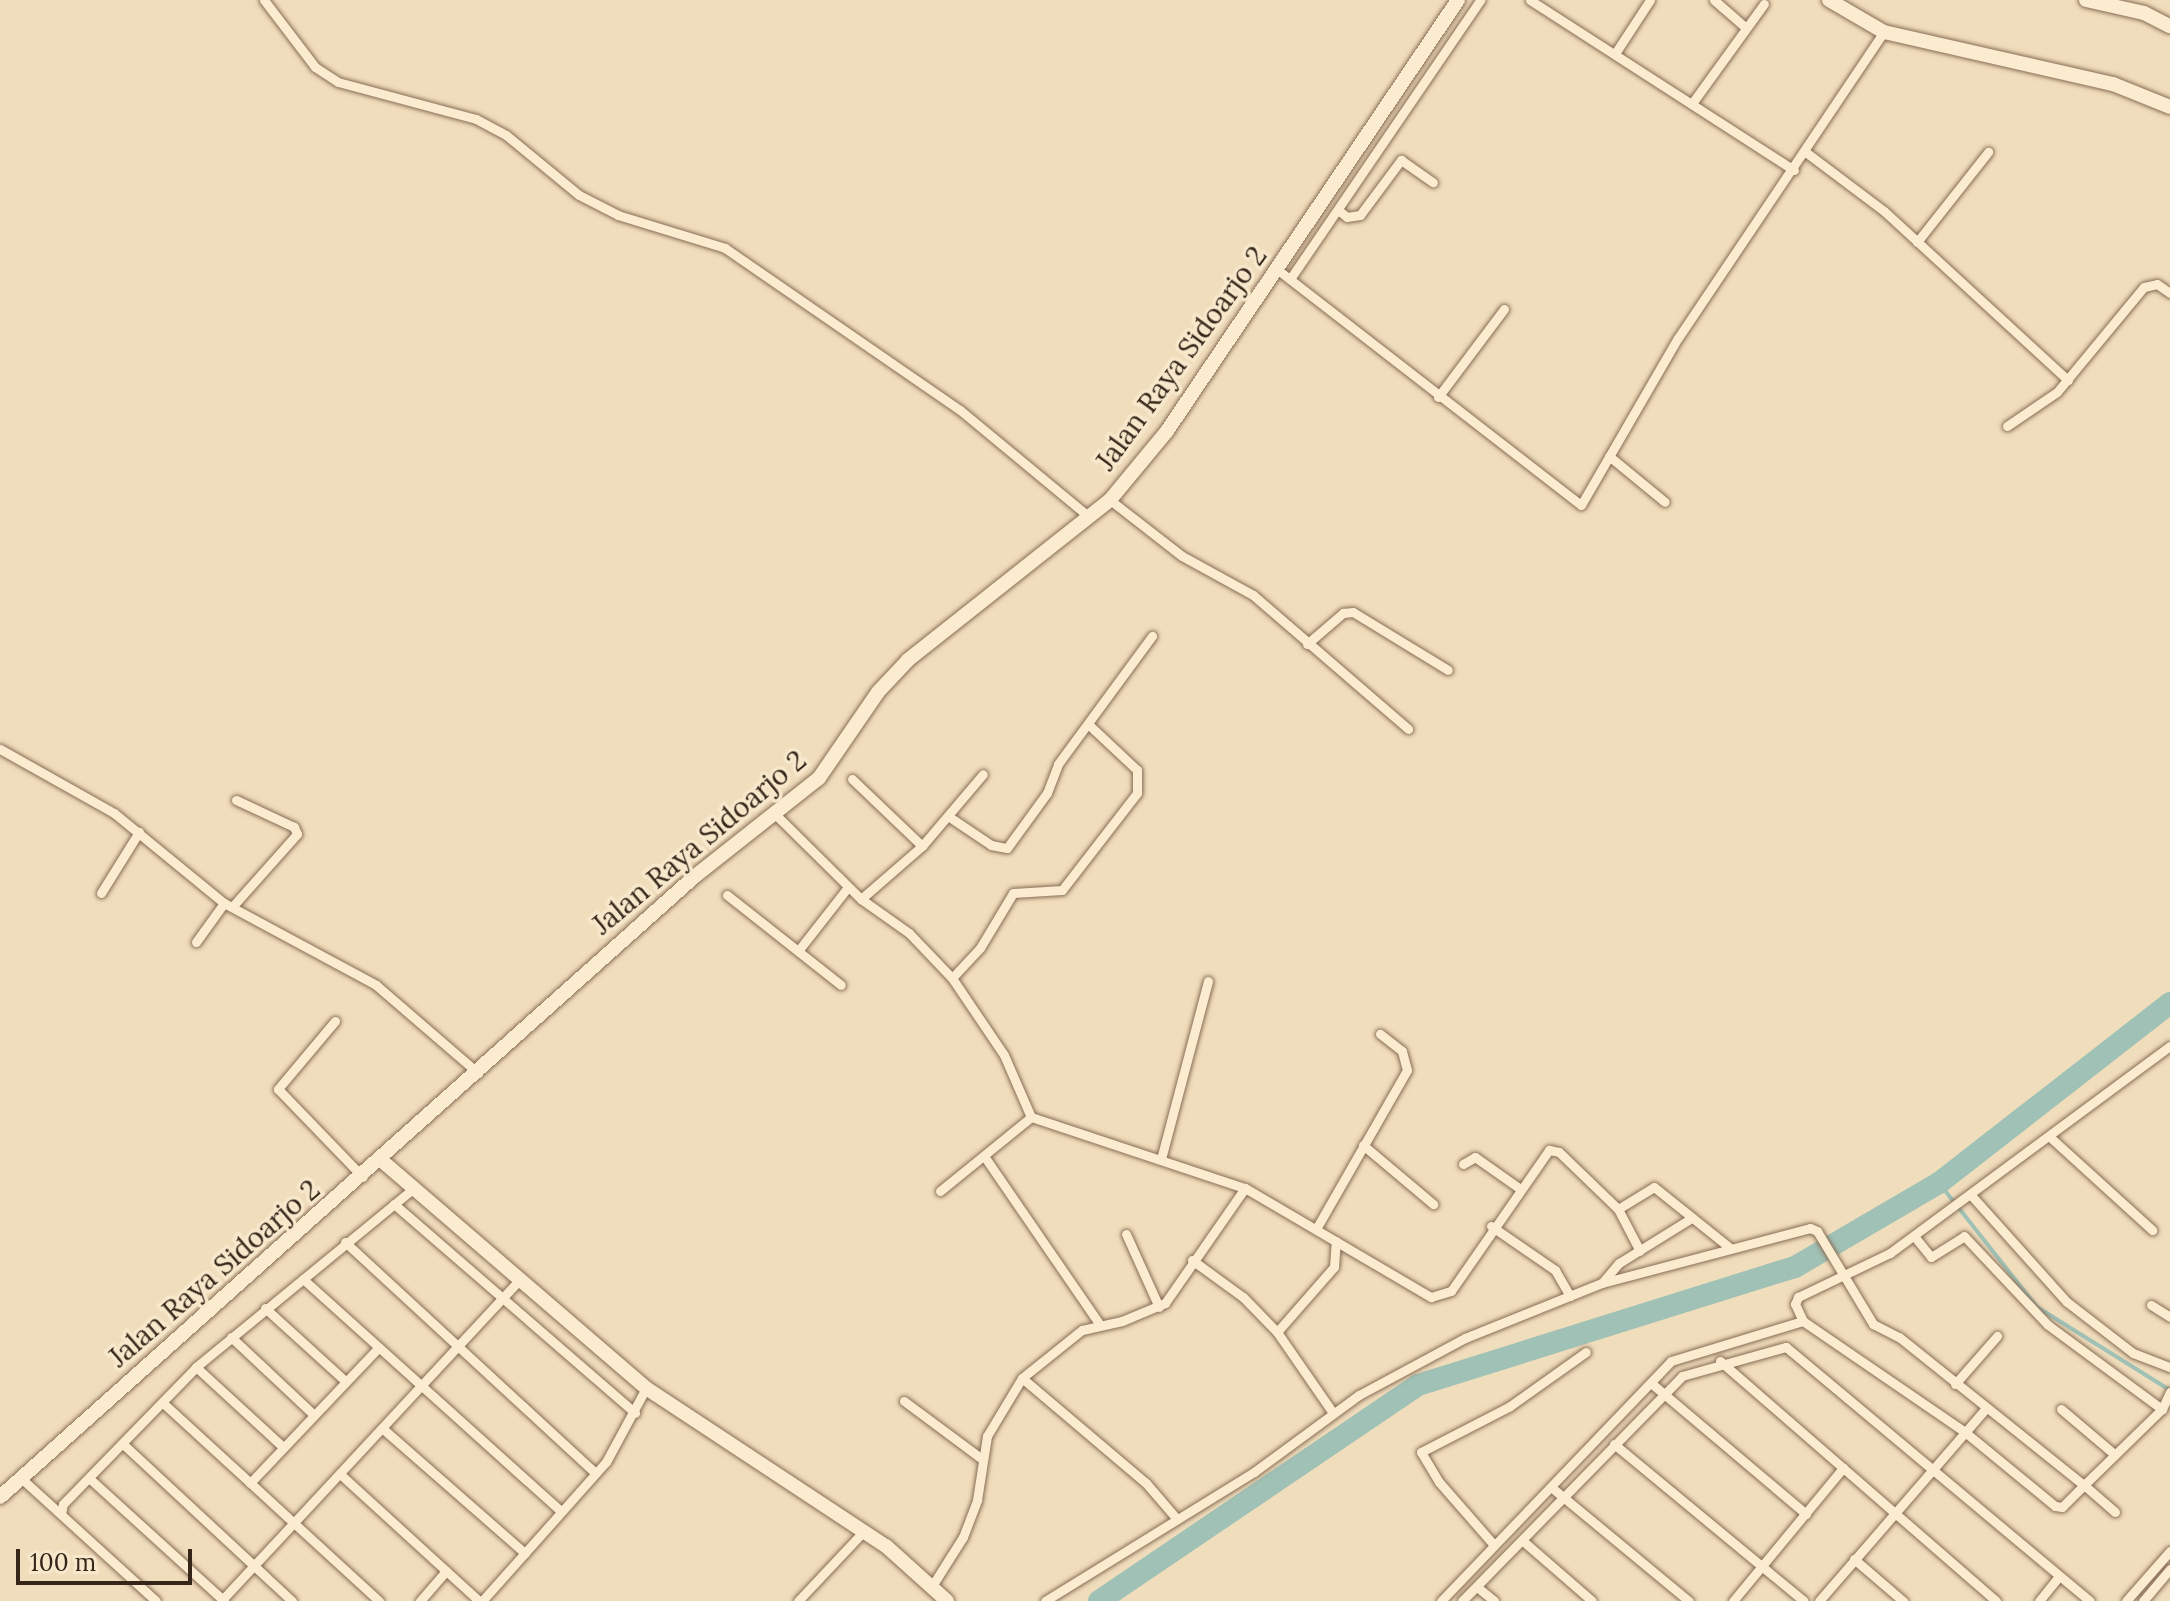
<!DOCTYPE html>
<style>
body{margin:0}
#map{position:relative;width:2170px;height:1601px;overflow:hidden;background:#f0ddbc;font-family:Lora,serif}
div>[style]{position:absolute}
.stream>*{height:4px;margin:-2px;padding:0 2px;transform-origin:2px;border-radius:2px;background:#a0c1b5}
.river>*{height:22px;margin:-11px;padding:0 11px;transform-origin:11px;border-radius:11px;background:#a0c1b5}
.roads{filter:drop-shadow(0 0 2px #886d55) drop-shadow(0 0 2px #886d55)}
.street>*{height:9px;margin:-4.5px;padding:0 4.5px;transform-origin:4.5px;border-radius:4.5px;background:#fbebcf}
.secondary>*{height:14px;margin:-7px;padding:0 7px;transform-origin:7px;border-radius:7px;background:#fbebcf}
span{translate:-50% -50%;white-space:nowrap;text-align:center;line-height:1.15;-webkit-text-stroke:7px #f7e8cc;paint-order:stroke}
.street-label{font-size:28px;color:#36261a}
.scale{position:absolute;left:16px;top:1549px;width:176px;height:36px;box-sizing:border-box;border:4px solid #36261a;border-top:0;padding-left:10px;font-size:24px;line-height:28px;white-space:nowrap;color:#36261a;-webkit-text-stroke:6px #f7e8cc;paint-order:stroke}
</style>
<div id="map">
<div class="stream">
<div style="left:1939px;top:1183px;width:158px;rotate:51.7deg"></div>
<div style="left:2037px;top:1307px;width:157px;rotate:32deg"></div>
</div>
<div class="river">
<div style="left:1099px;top:1601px;width:385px;rotate:-34.1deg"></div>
<div style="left:1418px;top:1385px;width:395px;rotate:-17.4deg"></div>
<div style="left:1795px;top:1267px;width:167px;rotate:-30.3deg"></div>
<div style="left:1939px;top:1183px;width:293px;rotate:-37.9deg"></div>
</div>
<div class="roads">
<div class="street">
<div style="left:264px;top:0;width:84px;rotate:52.7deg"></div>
<div style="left:315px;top:67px;width:27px;rotate:33deg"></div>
<div style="left:338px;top:82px;width:143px;rotate:15deg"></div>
<div style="left:476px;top:119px;width:34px;rotate:28deg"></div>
<div style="left:506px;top:135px;width:94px;rotate:39.4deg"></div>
<div style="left:579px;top:195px;width:44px;rotate:27.1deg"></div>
<div style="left:618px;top:215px;width:112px;rotate:17.1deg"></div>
<div style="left:725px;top:248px;width:285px;rotate:34.6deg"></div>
<div style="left:960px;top:410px;width:166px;rotate:39.6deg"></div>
<div style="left:1530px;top:0;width:314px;rotate:32.8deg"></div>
<div style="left:1714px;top:0;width:41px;rotate:41.1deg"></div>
<div style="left:1616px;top:52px;width:62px;rotate:-56.8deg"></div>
<div style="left:1693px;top:102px;width:121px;rotate:-54.1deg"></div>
<div style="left:1807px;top:153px;width:96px;rotate:37deg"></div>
<div style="left:1884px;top:211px;width:250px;rotate:42.6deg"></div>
<div style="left:1338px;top:210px;width:11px;rotate:38deg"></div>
<div style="left:1347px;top:217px;width:13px;rotate:-9deg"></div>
<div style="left:1360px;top:215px;width:69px;rotate:-53.3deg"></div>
<div style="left:1401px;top:160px;width:39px;rotate:35deg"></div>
<div style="left:1917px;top:242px;width:115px;rotate:-51.7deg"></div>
<div style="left:1278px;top:270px;width:383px;rotate:37.8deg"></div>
<div style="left:1581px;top:505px;width:193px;rotate:-59.9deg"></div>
<div style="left:1678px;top:338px;width:369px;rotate:-56.1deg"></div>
<div style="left:1290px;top:279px;width:338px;rotate:-55.7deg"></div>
<div style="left:1438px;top:397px;width:110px;rotate:-53.1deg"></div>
<div style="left:2007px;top:426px;width:60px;rotate:-34.2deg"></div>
<div style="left:2057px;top:392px;width:136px;rotate:-50.4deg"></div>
<div style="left:2144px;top:287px;width:13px;rotate:-13deg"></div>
<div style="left:2157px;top:284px;width:16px;rotate:35deg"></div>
<div style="left:1609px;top:456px;width:72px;rotate:39.4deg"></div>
<div style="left:1110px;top:500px;width:91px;rotate:37.9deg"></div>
<div style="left:1182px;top:556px;width:81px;rotate:28.8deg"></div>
<div style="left:1253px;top:595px;width:205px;rotate:40.8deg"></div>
<div style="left:1307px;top:644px;width:48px;rotate:-40.7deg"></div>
<div style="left:1343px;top:613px;width:10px;rotate:-6deg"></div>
<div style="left:1353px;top:612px;width:111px;rotate:31.4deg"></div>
<div style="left:0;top:749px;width:131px;rotate:29.3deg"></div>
<div style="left:114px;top:813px;width:142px;rotate:39.3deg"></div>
<div style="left:224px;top:903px;width:173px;rotate:28.3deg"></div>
<div style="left:376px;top:985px;width:135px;rotate:40.8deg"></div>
<div style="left:852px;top:779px;width:97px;rotate:43.7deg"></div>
<div style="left:922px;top:846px;width:94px;rotate:-49.7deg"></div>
<div style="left:776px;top:815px;width:120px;rotate:44.7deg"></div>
<div style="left:861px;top:899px;width:59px;rotate:35.3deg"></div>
<div style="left:909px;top:933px;width:62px;rotate:46.3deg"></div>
<div style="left:952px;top:978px;width:93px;rotate:56deg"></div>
<div style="left:1004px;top:1055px;width:68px;rotate:66.5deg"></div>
<div style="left:1031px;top:1117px;width:225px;rotate:18.4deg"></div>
<div style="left:1245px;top:1188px;width:216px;rotate:30.4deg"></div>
<div style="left:1431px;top:1297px;width:21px;rotate:-17deg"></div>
<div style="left:1451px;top:1291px;width:172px;rotate:-55.2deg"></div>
<div style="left:1549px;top:1150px;width:10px;rotate:11deg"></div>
<div style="left:1559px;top:1152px;width:82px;rotate:44deg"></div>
<div style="left:1618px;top:1209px;width:47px;rotate:62.4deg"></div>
<div style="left:948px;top:816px;width:52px;rotate:34deg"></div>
<div style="left:991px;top:845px;width:16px;rotate:11deg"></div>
<div style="left:1007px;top:848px;width:68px;rotate:-54deg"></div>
<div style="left:1047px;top:793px;width:31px;rotate:-69deg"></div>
<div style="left:1058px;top:764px;width:159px;rotate:-53.7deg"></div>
<div style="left:101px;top:893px;width:72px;rotate:-58.1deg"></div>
<div style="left:727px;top:895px;width:145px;rotate:38.3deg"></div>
<div style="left:861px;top:899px;width:81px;rotate:-41deg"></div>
<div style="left:232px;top:907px;width:98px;rotate:-48.3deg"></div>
<div style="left:297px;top:834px;width:8px;rotate:-113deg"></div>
<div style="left:294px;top:827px;width:64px;rotate:-155deg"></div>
<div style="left:196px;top:942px;width:48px;rotate:-54.3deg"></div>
<div style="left:798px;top:951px;width:81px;rotate:-52deg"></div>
<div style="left:952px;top:978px;width:41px;rotate:-47deg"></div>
<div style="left:980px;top:948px;width:64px;rotate:-59deg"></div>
<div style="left:1013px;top:893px;width:49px;rotate:-3.5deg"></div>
<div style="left:1062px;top:890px;width:123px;rotate:-52.3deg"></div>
<div style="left:1137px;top:793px;width:23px;rotate:-90deg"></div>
<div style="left:1137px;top:770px;width:67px;rotate:-136.8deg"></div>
<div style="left:335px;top:1021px;width:89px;rotate:130deg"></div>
<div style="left:278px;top:1089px;width:122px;rotate:46deg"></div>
<div style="left:2051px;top:1138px;width:137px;rotate:42.3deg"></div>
<div style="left:1363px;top:1145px;width:92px;rotate:40.1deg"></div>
<div style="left:984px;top:1156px;width:205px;rotate:55.5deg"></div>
<div style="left:1161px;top:1159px;width:184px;rotate:-75.2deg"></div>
<div style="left:1463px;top:1164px;width:14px;rotate:-30deg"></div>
<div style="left:1475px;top:1157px;width:54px;rotate:35.2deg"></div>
<div style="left:940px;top:1191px;width:117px;rotate:-39.1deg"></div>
<div style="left:1970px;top:1194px;width:145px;rotate:48.1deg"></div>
<div style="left:2067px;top:1302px;width:83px;rotate:37.7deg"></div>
<div style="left:2133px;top:1353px;width:40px;rotate:21deg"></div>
<div style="left:394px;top:1204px;width:319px;rotate:40.9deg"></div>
<div style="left:1618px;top:1209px;width:42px;rotate:-31.4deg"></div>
<div style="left:1654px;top:1187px;width:96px;rotate:38.7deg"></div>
<div style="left:1491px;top:1226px;width:78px;rotate:34.5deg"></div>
<div style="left:1555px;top:1270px;width:30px;rotate:60deg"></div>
<div style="left:1316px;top:1229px;width:183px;rotate:-60.2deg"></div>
<div style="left:1407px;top:1070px;width:20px;rotate:-105deg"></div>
<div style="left:1402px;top:1051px;width:28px;rotate:-142deg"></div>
<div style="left:1126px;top:1234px;width:80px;rotate:65.7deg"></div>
<div style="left:1914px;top:1236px;width:27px;rotate:51deg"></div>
<div style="left:1931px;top:1257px;width:39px;rotate:-32deg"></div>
<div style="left:1964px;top:1236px;width:122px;rotate:46.7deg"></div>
<div style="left:2048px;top:1325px;width:142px;rotate:36.4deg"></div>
<div style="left:345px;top:1242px;width:339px;rotate:42.7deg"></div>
<div style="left:1192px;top:1260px;width:63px;rotate:36deg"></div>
<div style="left:1243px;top:1297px;width:49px;rotate:45.8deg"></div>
<div style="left:1277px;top:1332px;width:98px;rotate:55.3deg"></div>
<div style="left:303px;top:1279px;width:347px;rotate:42deg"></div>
<div style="left:1602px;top:1283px;width:26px;rotate:-50deg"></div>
<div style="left:1619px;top:1263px;width:84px;rotate:-31.8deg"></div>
<div style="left:2151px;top:1305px;width:22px;rotate:32deg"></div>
<div style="left:265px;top:1308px;width:107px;rotate:42.3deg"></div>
<div style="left:1277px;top:1332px;width:86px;rotate:-48.8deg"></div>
<div style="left:1334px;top:1267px;width:26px;rotate:-86deg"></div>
<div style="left:231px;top:1337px;width:112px;rotate:43.2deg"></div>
<div style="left:1720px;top:1361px;width:366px;rotate:41deg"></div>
<div style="left:196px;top:1367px;width:118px;rotate:42.6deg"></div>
<div style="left:1022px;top:1378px;width:162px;rotate:40.3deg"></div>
<div style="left:1146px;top:1483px;width:46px;rotate:49.4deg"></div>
<div style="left:1651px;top:1383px;width:203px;rotate:40.2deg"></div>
<div style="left:1955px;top:1384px;width:64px;rotate:-48.8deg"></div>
<div style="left:904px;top:1401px;width:97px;rotate:36.6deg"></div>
<div style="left:163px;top:1403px;width:293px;rotate:42.5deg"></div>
<div style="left:2061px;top:1409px;width:70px;rotate:40.3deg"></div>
<div style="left:382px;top:1428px;width:190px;rotate:41.2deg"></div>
<div style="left:123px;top:1444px;width:231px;rotate:42.9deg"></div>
<div style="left:1614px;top:1444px;width:246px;rotate:39.6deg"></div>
<div style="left:340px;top:1474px;width:188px;rotate:42.4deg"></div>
<div style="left:89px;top:1478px;width:183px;rotate:42.3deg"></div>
<div style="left:22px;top:1479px;width:181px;rotate:42.3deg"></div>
<div style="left:250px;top:1483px;width:187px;rotate:-46.5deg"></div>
<div style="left:1551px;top:1487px;width:179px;rotate:39.6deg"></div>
<div style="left:2115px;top:1512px;width:41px;rotate:-138.9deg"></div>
<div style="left:2084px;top:1485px;width:31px;rotate:135deg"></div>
<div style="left:2062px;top:1507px;width:7px;rotate:-172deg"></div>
<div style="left:2055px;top:1506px;width:117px;rotate:-140.6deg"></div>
<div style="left:1965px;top:1432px;width:196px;rotate:-145.6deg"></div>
<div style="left:1803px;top:1321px;width:19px;rotate:-115deg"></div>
<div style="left:1795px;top:1304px;width:8px;rotate:-67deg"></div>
<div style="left:1798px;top:1297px;width:102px;rotate:-25.6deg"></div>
<div style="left:1890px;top:1253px;width:348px;rotate:-36.5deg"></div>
<div style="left:61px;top:1514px;width:10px;rotate:-79deg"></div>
<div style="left:63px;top:1504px;width:191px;rotate:-45.8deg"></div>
<div style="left:196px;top:1367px;width:281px;rotate:-39.4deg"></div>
<div style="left:1523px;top:1541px;width:91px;rotate:41deg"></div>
<div style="left:1494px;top:1545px;width:84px;rotate:-131.1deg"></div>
<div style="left:1439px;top:1482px;width:35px;rotate:-121deg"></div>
<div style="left:1421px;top:1452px;width:100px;rotate:-27.3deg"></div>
<div style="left:1510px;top:1406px;width:93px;rotate:-35.4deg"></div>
<div style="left:1854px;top:1559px;width:65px;rotate:40.6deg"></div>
<div style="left:932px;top:1586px;width:58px;rotate:-57.7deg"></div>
<div style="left:963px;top:1537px;width:40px;rotate:-69deg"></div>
<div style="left:977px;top:1500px;width:65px;rotate:-81.1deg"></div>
<div style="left:987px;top:1436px;width:68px;rotate:-58.9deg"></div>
<div style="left:1022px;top:1378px;width:77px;rotate:-38.7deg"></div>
<div style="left:1082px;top:1330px;width:41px;rotate:-12.7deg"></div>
<div style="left:1122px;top:1321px;width:47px;rotate:-22.7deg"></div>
<div style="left:1165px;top:1303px;width:140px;rotate:-55.2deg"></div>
<div style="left:1477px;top:1587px;width:22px;rotate:39deg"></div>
<div style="left:221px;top:1601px;width:437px;rotate:-47.1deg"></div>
<div style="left:420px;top:1601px;width:40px;rotate:-49deg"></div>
<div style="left:482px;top:1601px;width:186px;rotate:-48.3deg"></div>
<div style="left:606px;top:1462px;width:84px;rotate:-61.6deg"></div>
<div style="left:798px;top:1601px;width:96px;rotate:-46.7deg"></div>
<div style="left:1045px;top:1601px;width:246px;rotate:-31.7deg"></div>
<div style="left:1254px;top:1472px;width:130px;rotate:-36.3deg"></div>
<div style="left:1359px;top:1395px;width:120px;rotate:-28.3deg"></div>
<div style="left:1465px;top:1338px;width:148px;rotate:-21.9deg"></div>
<div style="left:1602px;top:1283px;width:215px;rotate:-14.8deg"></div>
<div style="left:1810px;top:1228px;width:8px;rotate:23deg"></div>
<div style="left:1817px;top:1231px;width:109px;rotate:58.9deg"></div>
<div style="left:1873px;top:1324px;width:29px;rotate:27deg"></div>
<div style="left:1899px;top:1337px;width:237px;rotate:38.7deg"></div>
<div style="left:2084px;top:1485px;width:109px;rotate:-44.3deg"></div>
<div style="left:2162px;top:1409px;width:19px;rotate:-65deg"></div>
<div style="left:1441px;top:1601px;width:332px;rotate:-46.2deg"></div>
<div style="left:1671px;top:1361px;width:138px;rotate:-16.9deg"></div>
<div style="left:1462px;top:1601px;width:315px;rotate:-45.6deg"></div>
<div style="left:1682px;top:1376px;width:108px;rotate:-15.6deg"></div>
<div style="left:1786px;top:1347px;width:396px;rotate:39.9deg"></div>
<div style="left:1733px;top:1601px;width:173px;rotate:-50.4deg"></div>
<div style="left:1819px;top:1601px;width:255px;rotate:-49.1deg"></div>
<div style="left:2039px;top:1601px;width:32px;rotate:-51deg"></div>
<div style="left:2126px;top:1601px;width:67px;rotate:-48.7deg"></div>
<div style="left:2143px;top:1601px;width:42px;rotate:-49.8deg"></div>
</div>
<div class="secondary">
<div style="left:1829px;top:0;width:64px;rotate:30.2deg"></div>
<div style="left:1884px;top:32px;width:235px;rotate:12.8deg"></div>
<div style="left:2113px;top:84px;width:61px;rotate:22deg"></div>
<div style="left:2086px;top:0;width:59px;rotate:12.6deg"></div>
<div style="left:2144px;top:13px;width:29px;rotate:27deg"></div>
<div style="left:381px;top:1160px;width:350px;rotate:40.7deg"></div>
<div style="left:646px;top:1388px;width:287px;rotate:33.4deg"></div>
<div style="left:886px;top:1546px;width:82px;rotate:42deg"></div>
<div style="left:0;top:1497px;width:931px;rotate:-41.78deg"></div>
<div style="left:694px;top:877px;width:159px;rotate:-38.4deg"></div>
<div style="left:819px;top:778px;width:104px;rotate:-55.5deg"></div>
<div style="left:878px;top:692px;width:44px;rotate:-46.8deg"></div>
<div style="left:908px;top:660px;width:258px;rotate:-38.4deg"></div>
<div style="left:1110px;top:500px;width:89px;rotate:-50.4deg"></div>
<div style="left:1167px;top:431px;width:520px;rotate:-55.97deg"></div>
</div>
</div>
<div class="street-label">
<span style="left:1181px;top:358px;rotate:-54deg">Jalan Raya Sidoarjo 2</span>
<span style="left:699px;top:842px;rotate:-40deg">Jalan Raya Sidoarjo 2</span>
<span style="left:214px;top:1273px;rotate:-41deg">Jalan Raya Sidoarjo 2</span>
</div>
<div class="scale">100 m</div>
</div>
